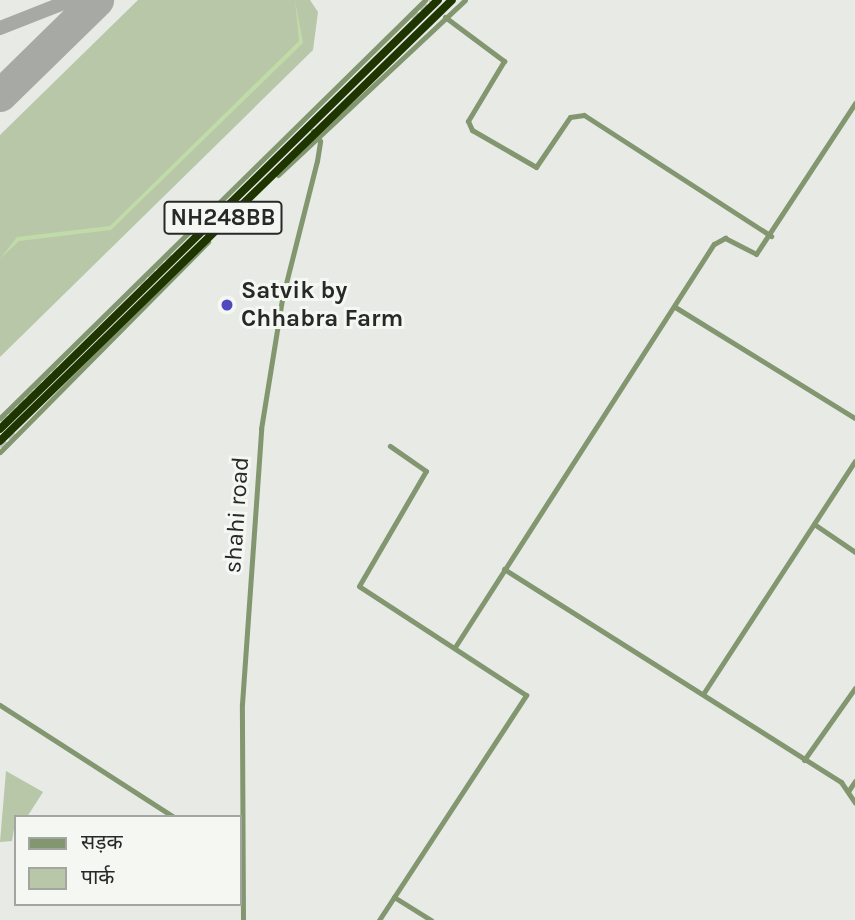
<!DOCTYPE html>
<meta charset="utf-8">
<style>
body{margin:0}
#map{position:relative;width:855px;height:920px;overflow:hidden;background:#e7eae5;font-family:Karla,"Noto Sans Devanagari",sans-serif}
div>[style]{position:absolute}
.green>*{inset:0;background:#b7c7a8}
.water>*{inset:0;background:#c1dba8}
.taxiway>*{height:14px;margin:-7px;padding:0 7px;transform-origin:7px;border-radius:7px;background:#a7a9a5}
.runway>*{height:33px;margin:-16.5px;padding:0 16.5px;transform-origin:16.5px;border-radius:16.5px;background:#a7a9a5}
.highway-tunnel>*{height:8px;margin-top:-4px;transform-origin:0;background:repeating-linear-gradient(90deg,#c1c3bf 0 8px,transparent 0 12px)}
.minor>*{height:5px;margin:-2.5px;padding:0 2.5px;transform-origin:2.5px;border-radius:2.5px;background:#82966f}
.highway>*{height:8px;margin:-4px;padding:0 4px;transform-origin:4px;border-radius:4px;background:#1f3500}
.dots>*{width:19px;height:19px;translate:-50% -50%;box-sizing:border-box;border:4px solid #f5f7f3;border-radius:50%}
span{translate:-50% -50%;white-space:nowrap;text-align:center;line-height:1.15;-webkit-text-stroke:6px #f5f7f3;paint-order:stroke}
.shield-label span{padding:2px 5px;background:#f5f7f3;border:2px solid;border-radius:5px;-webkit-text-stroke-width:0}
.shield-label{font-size:23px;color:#282927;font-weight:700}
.poi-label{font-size:24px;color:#282927;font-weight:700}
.left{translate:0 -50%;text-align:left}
.street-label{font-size:24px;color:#282927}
.legend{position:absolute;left:14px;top:815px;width:228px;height:91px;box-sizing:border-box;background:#f5f7f3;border:2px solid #a3a5a1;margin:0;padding:9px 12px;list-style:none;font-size:21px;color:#282927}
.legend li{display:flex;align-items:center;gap:14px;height:35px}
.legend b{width:35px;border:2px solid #a3a5a1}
</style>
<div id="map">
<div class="green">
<div style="clip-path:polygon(138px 0,310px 0,318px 12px,313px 50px,0 357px,0 135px)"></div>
<div style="clip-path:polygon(6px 771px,43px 792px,27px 817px,16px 817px,12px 841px,0 842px)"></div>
</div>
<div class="water">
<div style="clip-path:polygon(295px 0,303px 43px,111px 230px,19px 241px,0 259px,17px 237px,110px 226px,299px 41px)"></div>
</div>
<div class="taxiway">
<div style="left:0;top:28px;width:76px;rotate:-21.5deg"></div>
</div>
<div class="runway">
<div style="left:0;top:95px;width:136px;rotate:-44.4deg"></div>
</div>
<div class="highway-tunnel">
<div style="left:411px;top:17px;width:25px;rotate:-43deg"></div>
<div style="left:141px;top:286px;width:43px;rotate:-47.8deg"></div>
<div style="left:0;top:421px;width:78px;rotate:-42.9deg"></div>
<div style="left:0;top:447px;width:21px;rotate:-41deg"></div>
</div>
<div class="minor">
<div style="left:445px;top:17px;width:74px;rotate:36.7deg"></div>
<div style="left:504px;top:61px;width:70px;rotate:121deg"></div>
<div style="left:468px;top:121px;width:10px;rotate:66deg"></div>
<div style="left:472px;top:130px;width:74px;rotate:30deg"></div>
<div style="left:536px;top:167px;width:60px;rotate:-55.8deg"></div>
<div style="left:570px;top:117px;width:14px;rotate:-8deg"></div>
<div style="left:584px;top:115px;width:223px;rotate:32.9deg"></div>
<div style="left:278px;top:175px;width:256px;rotate:-43.1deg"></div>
<div style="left:675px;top:307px;width:211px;rotate:31.7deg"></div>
<div style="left:0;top:418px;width:596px;rotate:-44.52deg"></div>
<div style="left:0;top:452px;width:296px;rotate:-45.3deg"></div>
<div style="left:814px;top:524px;width:50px;rotate:34.3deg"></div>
<div style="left:504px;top:569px;width:399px;rotate:32.3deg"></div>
<div style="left:841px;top:782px;width:25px;rotate:56deg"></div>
<div style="left:455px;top:647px;width:479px;rotate:-57.3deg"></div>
<div style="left:714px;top:244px;width:13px;rotate:-29deg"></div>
<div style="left:725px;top:238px;width:35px;rotate:27deg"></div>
<div style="left:756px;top:254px;width:181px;rotate:-56.7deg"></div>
<div style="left:703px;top:694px;width:278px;rotate:-56.9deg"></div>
<div style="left:0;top:705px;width:207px;rotate:32.8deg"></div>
<div style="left:804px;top:760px;width:88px;rotate:-54.7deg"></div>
<div style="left:849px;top:790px;width:11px;rotate:-56deg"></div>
<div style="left:394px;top:897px;width:44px;rotate:31.9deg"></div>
<div style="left:243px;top:920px;width:216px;rotate:-90.3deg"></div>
<div style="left:242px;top:704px;width:276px;rotate:-86deg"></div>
<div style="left:261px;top:429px;width:132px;rotate:-80.8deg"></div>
<div style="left:282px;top:299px;width:142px;rotate:-75.8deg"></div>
<div style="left:317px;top:161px;width:20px;rotate:-81deg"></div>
<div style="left:320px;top:141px;width:12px;rotate:-125deg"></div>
<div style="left:379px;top:920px;width:269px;rotate:-56.8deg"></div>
<div style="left:526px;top:695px;width:199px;rotate:-146.9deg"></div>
<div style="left:359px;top:586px;width:133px;rotate:-59.8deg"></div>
<div style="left:426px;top:471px;width:44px;rotate:-145.2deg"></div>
</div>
<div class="highway">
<div style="left:0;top:429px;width:613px;rotate:-44.41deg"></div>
<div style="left:0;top:441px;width:631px;rotate:-44.29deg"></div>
</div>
<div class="dots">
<div style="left:227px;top:305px;background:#5048bf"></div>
</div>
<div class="shield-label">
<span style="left:223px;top:218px">NH248BB</span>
</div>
<div class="poi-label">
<span class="left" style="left:241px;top:305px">Satvik by<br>Chhabra Farm</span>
</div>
<div class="street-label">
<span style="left:237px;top:515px;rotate:-86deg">shahi road</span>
</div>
<ul class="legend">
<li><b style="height:9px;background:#82966f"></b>सड़क</li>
<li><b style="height:19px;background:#b7c7a8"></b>पार्क</li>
</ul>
</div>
